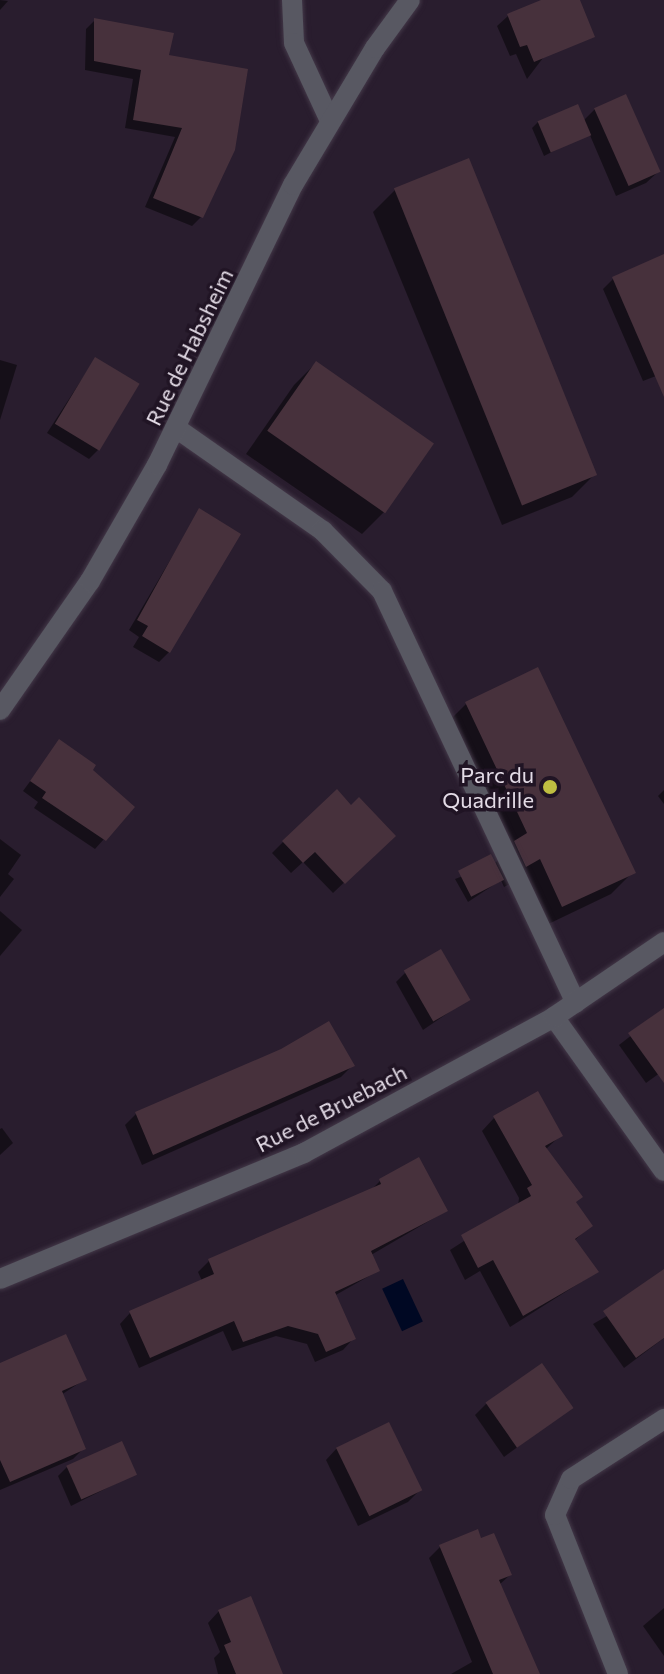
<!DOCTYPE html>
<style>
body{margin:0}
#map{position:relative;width:664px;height:1674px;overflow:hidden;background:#291d2e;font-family:Commissioner,sans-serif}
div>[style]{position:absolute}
.water>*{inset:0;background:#000823;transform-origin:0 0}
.shadow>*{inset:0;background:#0007}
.building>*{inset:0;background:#47313c;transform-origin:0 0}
.roads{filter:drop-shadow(0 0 2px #433848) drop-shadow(0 0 2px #433848)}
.minor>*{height:20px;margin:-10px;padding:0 10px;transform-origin:10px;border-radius:10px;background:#585862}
.dots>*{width:22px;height:22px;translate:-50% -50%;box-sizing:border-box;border:4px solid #201424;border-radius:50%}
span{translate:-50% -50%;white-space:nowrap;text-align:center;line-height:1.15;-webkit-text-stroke:7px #201424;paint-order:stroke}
.street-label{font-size:22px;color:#e3dbe6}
.poi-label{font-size:22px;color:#e3dbe6}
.right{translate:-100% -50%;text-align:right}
</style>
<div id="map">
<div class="water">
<div style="left:403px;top:1279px;width:47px;height:23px;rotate:65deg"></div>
</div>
<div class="shadow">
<div style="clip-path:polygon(0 0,8px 1px,0 10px)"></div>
<div style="clip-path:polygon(546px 0,578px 0,581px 8px,527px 79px,516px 54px,510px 56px,497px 26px,508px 16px)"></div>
<div style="clip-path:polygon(95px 20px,167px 57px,201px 217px,192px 226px,145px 207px,175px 137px,125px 128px,133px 79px,85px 70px,86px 29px)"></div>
<div style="clip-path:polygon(595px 109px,658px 172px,646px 183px,616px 196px,589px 133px,544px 156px,532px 128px,538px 122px,583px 121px)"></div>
<div style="clip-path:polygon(395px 190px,594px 475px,572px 497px,502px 525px,373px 212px)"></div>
<div style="clip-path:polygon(664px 258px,664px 395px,656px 376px,643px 381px,603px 289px,613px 279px)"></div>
<div style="clip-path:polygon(95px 359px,98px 450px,89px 459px,47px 433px)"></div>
<div style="clip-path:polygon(0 360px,17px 365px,0 420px)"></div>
<div style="clip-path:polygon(316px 363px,384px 512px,362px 534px,246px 454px,294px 385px)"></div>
<div style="clip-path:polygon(199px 511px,169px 652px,159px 662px,133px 647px,139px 637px,129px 630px)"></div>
<div style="clip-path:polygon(466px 704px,633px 872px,611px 894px,540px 928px,517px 880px,504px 887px,501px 880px,468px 902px,455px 879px,494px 864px,505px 853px,444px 726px)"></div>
<div style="clip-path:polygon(59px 742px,133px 807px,95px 849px,34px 808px,38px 802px,23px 791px)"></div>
<div style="clip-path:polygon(664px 790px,664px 804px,658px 796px)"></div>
<div style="clip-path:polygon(351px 807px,393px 836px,333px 893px,303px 862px,291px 873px,272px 853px,283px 842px)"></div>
<div style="clip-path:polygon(0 839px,21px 855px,8px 874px,14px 879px,0 897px)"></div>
<div style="clip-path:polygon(0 911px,22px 930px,0 956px)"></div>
<div style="clip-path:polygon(406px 972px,467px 1000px,423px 1030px,396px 982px)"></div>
<div style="clip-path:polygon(664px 1010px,664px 1070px,646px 1083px,619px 1045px)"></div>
<div style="clip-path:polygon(352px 1066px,341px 1077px,142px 1165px,125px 1125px,136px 1114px)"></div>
<div style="clip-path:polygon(494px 1118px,560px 1136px,545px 1150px,590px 1226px,574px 1241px,597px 1272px,510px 1327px,480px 1271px,465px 1280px,450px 1250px,518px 1206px,519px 1198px,482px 1131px)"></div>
<div style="clip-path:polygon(2px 1128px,13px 1143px,0 1155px,0 1129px)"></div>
<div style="clip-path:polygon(380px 1181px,446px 1211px,371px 1255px,378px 1271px,334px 1296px,353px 1339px,343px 1350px,315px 1362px,307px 1344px,276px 1336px,232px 1351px,223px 1331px,139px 1368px,120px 1324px,130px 1313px,202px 1281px,198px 1272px,209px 1261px,371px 1190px)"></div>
<div style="clip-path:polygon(664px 1283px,664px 1338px,624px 1368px,593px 1324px)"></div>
<div style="clip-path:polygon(0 1365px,84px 1380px,61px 1395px,83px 1449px,73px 1459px,0 1490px)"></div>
<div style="clip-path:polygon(486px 1404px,571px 1408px,504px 1457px,475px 1415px)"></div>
<div style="clip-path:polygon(337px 1448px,419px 1491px,408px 1502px,358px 1526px,326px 1460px)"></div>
<div style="clip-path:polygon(67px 1467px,135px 1474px,71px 1506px,58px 1476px)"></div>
<div style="clip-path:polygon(440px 1547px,510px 1575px,499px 1585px,537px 1674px,451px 1674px,472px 1662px,429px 1558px)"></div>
<div style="clip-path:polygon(664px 1608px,664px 1656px,643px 1626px)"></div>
<div style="clip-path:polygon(219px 1611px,281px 1674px,218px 1674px,214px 1658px,220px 1652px,208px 1623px)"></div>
</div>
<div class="building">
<div style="clip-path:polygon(541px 0,580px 0,595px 37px,534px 62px,527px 45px,520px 47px,507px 14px)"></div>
<div style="clip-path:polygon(94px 18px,174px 33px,169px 55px,248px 69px,235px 150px,203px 218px,153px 198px,182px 128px,133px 120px,141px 70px,94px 61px)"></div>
<div style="left:626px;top:94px;width:85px;height:35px;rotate:66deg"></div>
<div style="left:578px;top:104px;width:34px;height:44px;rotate:67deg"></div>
<div style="left:469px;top:158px;width:342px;height:81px;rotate:68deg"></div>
<div style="clip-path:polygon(664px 254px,664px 397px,612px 277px)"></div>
<div style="left:95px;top:357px;width:52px;height:78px;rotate:31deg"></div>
<div style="left:316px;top:361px;width:144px;height:85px;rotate:35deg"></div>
<div style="clip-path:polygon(199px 508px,241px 534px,170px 653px,142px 636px,148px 626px,137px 620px)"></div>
<div style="clip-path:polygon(538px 667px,636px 873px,562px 907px,540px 859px,526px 867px,514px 841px,527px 833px,465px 702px)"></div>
<div style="clip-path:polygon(59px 739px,96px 765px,93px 770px,135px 807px,106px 841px,42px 798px,46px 792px,30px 781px)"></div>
<div style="clip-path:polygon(337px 789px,351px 805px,359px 797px,396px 836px,345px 884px,315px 852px,303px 863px,282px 841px)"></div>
<div style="left:491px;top:854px;width:29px;height:37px;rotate:63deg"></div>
<div style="left:441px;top:949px;width:59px;height:43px;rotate:60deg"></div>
<div style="clip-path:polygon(664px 1008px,664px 1083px,628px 1033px)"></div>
<div style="clip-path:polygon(329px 1021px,355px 1066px,153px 1155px,135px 1112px,281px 1049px)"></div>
<div style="clip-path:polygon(538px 1091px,563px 1136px,545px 1146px,583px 1197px,576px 1202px,593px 1226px,575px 1239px,599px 1272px,523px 1316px,493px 1260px,478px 1268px,461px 1235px,531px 1196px,527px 1188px,532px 1185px,493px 1116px)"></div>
<div style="clip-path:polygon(419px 1157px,448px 1211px,371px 1251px,380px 1271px,335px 1292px,356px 1339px,326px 1352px,318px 1334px,288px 1326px,243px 1342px,234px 1321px,150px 1358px,129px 1311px,214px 1274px,208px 1259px,381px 1184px,379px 1179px)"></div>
<div style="clip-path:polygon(664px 1269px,664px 1338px,636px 1358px,603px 1311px)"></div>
<div style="clip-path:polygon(66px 1334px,87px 1380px,62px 1391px,86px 1449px,10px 1482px,0 1460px,0 1363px)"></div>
<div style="left:542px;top:1363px;width:55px;height:69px;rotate:55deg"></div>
<div style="left:389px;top:1422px;width:76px;height:59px;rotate:64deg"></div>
<div style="left:122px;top:1441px;width:37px;height:61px;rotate:66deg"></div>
<div style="clip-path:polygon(478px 1529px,481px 1538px,494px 1533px,512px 1575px,499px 1580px,540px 1674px,493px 1674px,439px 1545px)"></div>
<div style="clip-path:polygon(251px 1596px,283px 1674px,236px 1674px,224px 1645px,231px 1642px,218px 1610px)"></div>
</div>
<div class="roads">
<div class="minor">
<div style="left:292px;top:0;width:43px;rotate:87.3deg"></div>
<div style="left:294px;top:43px;width:86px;rotate:65.2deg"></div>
<div style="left:176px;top:428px;width:179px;rotate:35deg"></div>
<div style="left:323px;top:531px;width:84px;rotate:45.5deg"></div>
<div style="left:382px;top:591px;width:455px;rotate:64.8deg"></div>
<div style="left:0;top:710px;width:157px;rotate:-55.1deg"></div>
<div style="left:90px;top:581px;width:134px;rotate:-60deg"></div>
<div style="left:157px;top:465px;width:311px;rotate:-64.1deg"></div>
<div style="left:293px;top:185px;width:160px;rotate:-59.1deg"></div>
<div style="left:375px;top:48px;width:59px;rotate:-53.9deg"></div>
<div style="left:554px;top:1017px;width:189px;rotate:54.5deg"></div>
<div style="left:0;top:1279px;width:329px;rotate:-22.5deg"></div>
<div style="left:304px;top:1153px;width:285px;rotate:-28.5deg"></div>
<div style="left:554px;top:1017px;width:133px;rotate:-34.3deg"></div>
<div style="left:618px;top:1674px;width:171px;rotate:-111.6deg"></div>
<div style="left:555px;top:1515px;width:39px;rotate:-66deg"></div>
<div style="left:571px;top:1479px;width:111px;rotate:-32.8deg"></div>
</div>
</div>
<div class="dots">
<div style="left:550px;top:787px;background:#bfbe41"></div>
</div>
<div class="street-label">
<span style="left:189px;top:347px;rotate:-64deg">Rue de Habsheim</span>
<span style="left:331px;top:1108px;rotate:-27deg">Rue de Bruebach</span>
</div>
<div class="poi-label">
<span class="right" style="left:534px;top:787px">Parc du<br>Quadrille</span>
</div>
</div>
